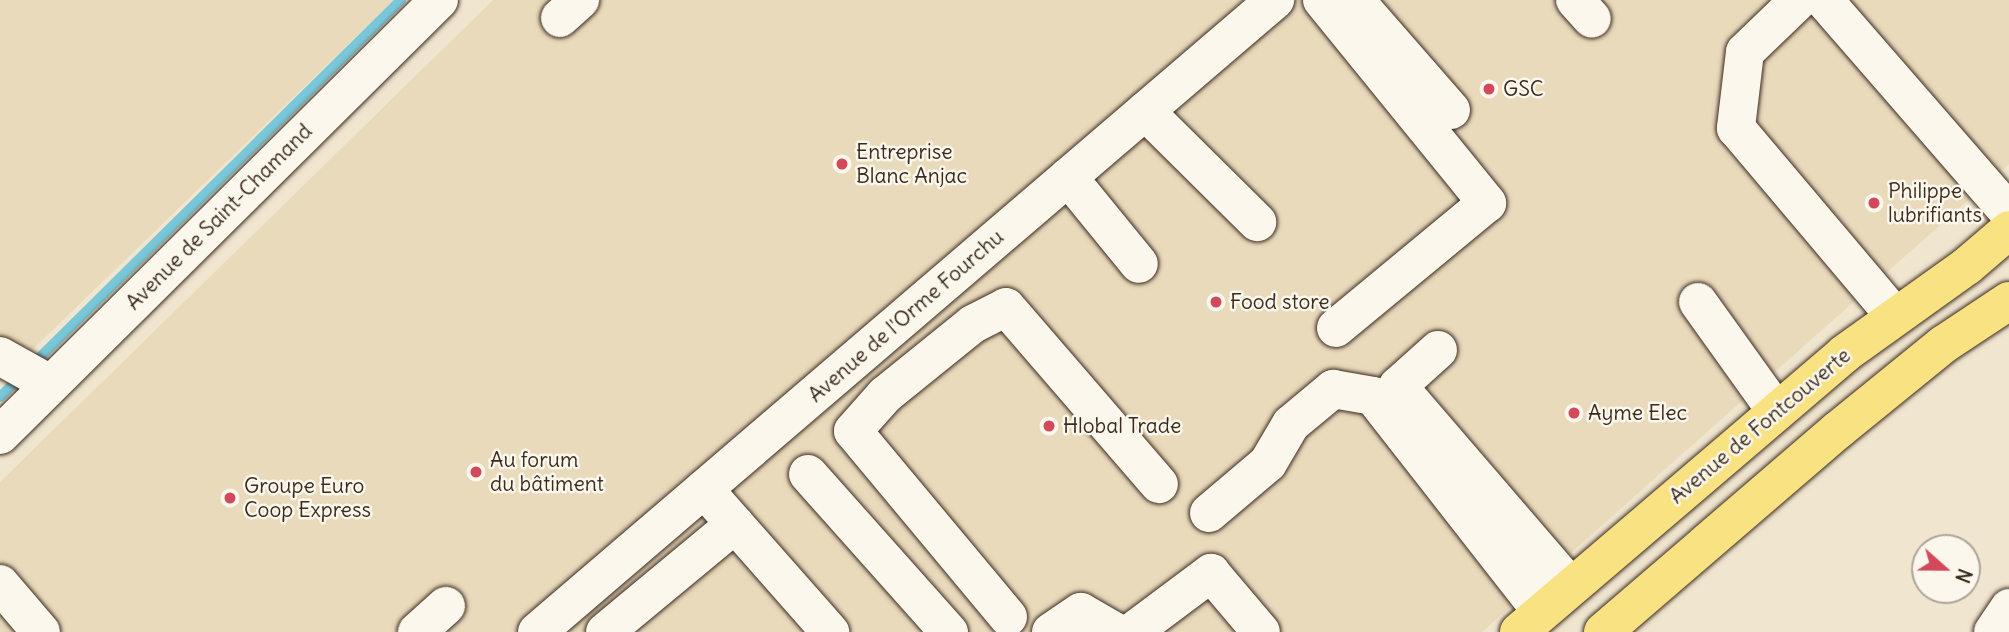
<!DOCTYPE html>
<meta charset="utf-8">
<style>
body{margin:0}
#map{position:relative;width:2009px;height:632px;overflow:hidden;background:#f0e6d0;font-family:Delius,sans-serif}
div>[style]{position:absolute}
.built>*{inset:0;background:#e9dabc}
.stream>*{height:10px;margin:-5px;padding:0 5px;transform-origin:5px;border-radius:5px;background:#79c7d8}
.roads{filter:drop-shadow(0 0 2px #3b2a1e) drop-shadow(0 0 2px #3b2a1e)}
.minor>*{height:38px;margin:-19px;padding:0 19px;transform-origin:19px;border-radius:19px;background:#fbf7ec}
.major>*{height:38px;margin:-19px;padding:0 19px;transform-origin:19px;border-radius:19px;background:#f8e281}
.dots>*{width:19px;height:19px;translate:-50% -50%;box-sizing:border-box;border:4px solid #fbf7ec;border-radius:50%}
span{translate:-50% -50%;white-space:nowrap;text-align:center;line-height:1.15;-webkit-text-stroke:5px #fbf7ec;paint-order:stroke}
.poi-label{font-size:21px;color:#3b2a1e}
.left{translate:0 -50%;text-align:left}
.street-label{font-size:21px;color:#3b2a1e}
.north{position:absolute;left:1911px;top:534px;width:70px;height:70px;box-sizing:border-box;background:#fbf7ec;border:2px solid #aea59a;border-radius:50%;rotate:111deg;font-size:19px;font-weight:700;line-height:28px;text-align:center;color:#3b2a1e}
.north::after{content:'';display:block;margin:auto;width:24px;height:32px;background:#d1495b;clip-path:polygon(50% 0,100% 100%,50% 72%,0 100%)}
</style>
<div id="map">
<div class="built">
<div style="clip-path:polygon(0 0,394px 0,0 381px)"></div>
<div style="clip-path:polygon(493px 0,2009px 0,2009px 164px,1482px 632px,0 632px,0 482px)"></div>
</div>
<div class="stream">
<div style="left:32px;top:365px;width:519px;rotate:-44.69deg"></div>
<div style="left:0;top:397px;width:30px;rotate:-45deg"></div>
</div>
<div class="roads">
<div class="minor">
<div style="left:1322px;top:0;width:262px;rotate:50.9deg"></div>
<div style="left:1487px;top:203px;width:196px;rotate:140.4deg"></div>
<div style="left:1355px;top:0;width:146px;rotate:48.9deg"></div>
<div style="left:1575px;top:0;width:25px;rotate:48deg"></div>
<div style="left:1799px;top:0;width:75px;rotate:136.1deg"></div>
<div style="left:1745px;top:52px;width:77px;rotate:96.8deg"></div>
<div style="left:1736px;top:128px;width:246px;rotate:49.8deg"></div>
<div style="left:1824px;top:0;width:282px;rotate:49deg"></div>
<div style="left:560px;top:18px;width:27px;rotate:-42deg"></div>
<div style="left:1145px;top:111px;width:158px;rotate:44.7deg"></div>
<div style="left:1068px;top:177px;width:112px;rotate:50.8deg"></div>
<div style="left:1698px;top:302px;width:134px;rotate:54.4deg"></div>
<div style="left:1438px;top:350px;width:54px;rotate:138deg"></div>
<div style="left:1398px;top:386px;width:265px;rotate:49.3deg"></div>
<div style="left:0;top:356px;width:57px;rotate:29.2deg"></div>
<div style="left:0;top:435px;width:618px;rotate:-44.74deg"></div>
<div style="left:808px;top:474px;width:212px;rotate:48.3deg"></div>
<div style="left:704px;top:489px;width:191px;rotate:48.6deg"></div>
<div style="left:1209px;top:513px;width:77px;rotate:-40.3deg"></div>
<div style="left:1268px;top:463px;width:45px;rotate:-59.5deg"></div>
<div style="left:1291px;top:424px;width:55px;rotate:-39.8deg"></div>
<div style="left:1333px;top:389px;width:41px;rotate:9.9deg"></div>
<div style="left:1373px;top:396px;width:274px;rotate:52deg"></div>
<div style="left:0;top:584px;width:63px;rotate:49.5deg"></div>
<div style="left:1008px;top:617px;width:242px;rotate:-129.8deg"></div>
<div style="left:853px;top:431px;width:48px;rotate:-48.4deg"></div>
<div style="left:885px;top:395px;width:113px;rotate:-38.9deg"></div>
<div style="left:973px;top:324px;width:37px;rotate:-27deg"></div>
<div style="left:1006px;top:307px;width:234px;rotate:49.2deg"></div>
<div style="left:417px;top:632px;width:39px;rotate:-42deg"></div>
<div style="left:537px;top:632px;width:972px;rotate:-40.58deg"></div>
<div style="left:605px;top:632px;width:169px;rotate:-39.7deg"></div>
<div style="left:1051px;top:632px;width:36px;rotate:-34deg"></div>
<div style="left:1081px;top:612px;width:39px;rotate:30deg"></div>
<div style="left:1132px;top:632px;width:99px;rotate:-36.8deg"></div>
<div style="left:1211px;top:573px;width:77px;rotate:49.7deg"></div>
<div style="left:1993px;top:632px;width:29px;rotate:-56deg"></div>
</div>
<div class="major">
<div style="left:1519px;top:632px;width:428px;rotate:-40.5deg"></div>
<div style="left:1844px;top:354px;width:151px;rotate:-35.6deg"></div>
<div style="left:1967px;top:266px;width:55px;rotate:-40.6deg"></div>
<div style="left:1603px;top:632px;width:310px;rotate:-40.7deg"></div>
<div style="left:1838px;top:430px;width:136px;rotate:-39.1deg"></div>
<div style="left:1944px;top:344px;width:78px;rotate:-33.5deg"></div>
</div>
</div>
<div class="dots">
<div style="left:1489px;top:89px;background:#d1495b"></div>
<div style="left:842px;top:164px;background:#d1495b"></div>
<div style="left:1874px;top:203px;background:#d1495b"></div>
<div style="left:1216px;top:302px;background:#d1495b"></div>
<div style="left:1574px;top:413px;background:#d1495b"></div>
<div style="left:1049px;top:426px;background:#d1495b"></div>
<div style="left:476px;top:472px;background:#d1495b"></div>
<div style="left:230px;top:498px;background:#d1495b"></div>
</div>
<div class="poi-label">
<span class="left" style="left:1503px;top:89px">GSC</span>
<span class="left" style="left:856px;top:164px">Entreprise<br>Blanc Anjac</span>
<span class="left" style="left:1888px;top:203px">Philippe<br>lubrifiants</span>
<span class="left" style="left:1230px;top:302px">Food store</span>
<span class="left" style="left:1588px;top:413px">Ayme Elec</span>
<span class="left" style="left:1063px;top:426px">Hlobal Trade</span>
<span class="left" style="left:490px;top:472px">Au forum<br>du bâtiment</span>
<span class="left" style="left:244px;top:498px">Groupe Euro<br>Coop Express</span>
</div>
<div class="street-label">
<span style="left:219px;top:217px;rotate:-45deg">Avenue de Saint-Chamand</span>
<span style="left:906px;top:316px;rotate:-41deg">Avenue de l'Orme Fourchu</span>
<span style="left:1760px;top:426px;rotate:-40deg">Avenue de Fontcouverte</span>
</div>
<div class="north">N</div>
</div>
